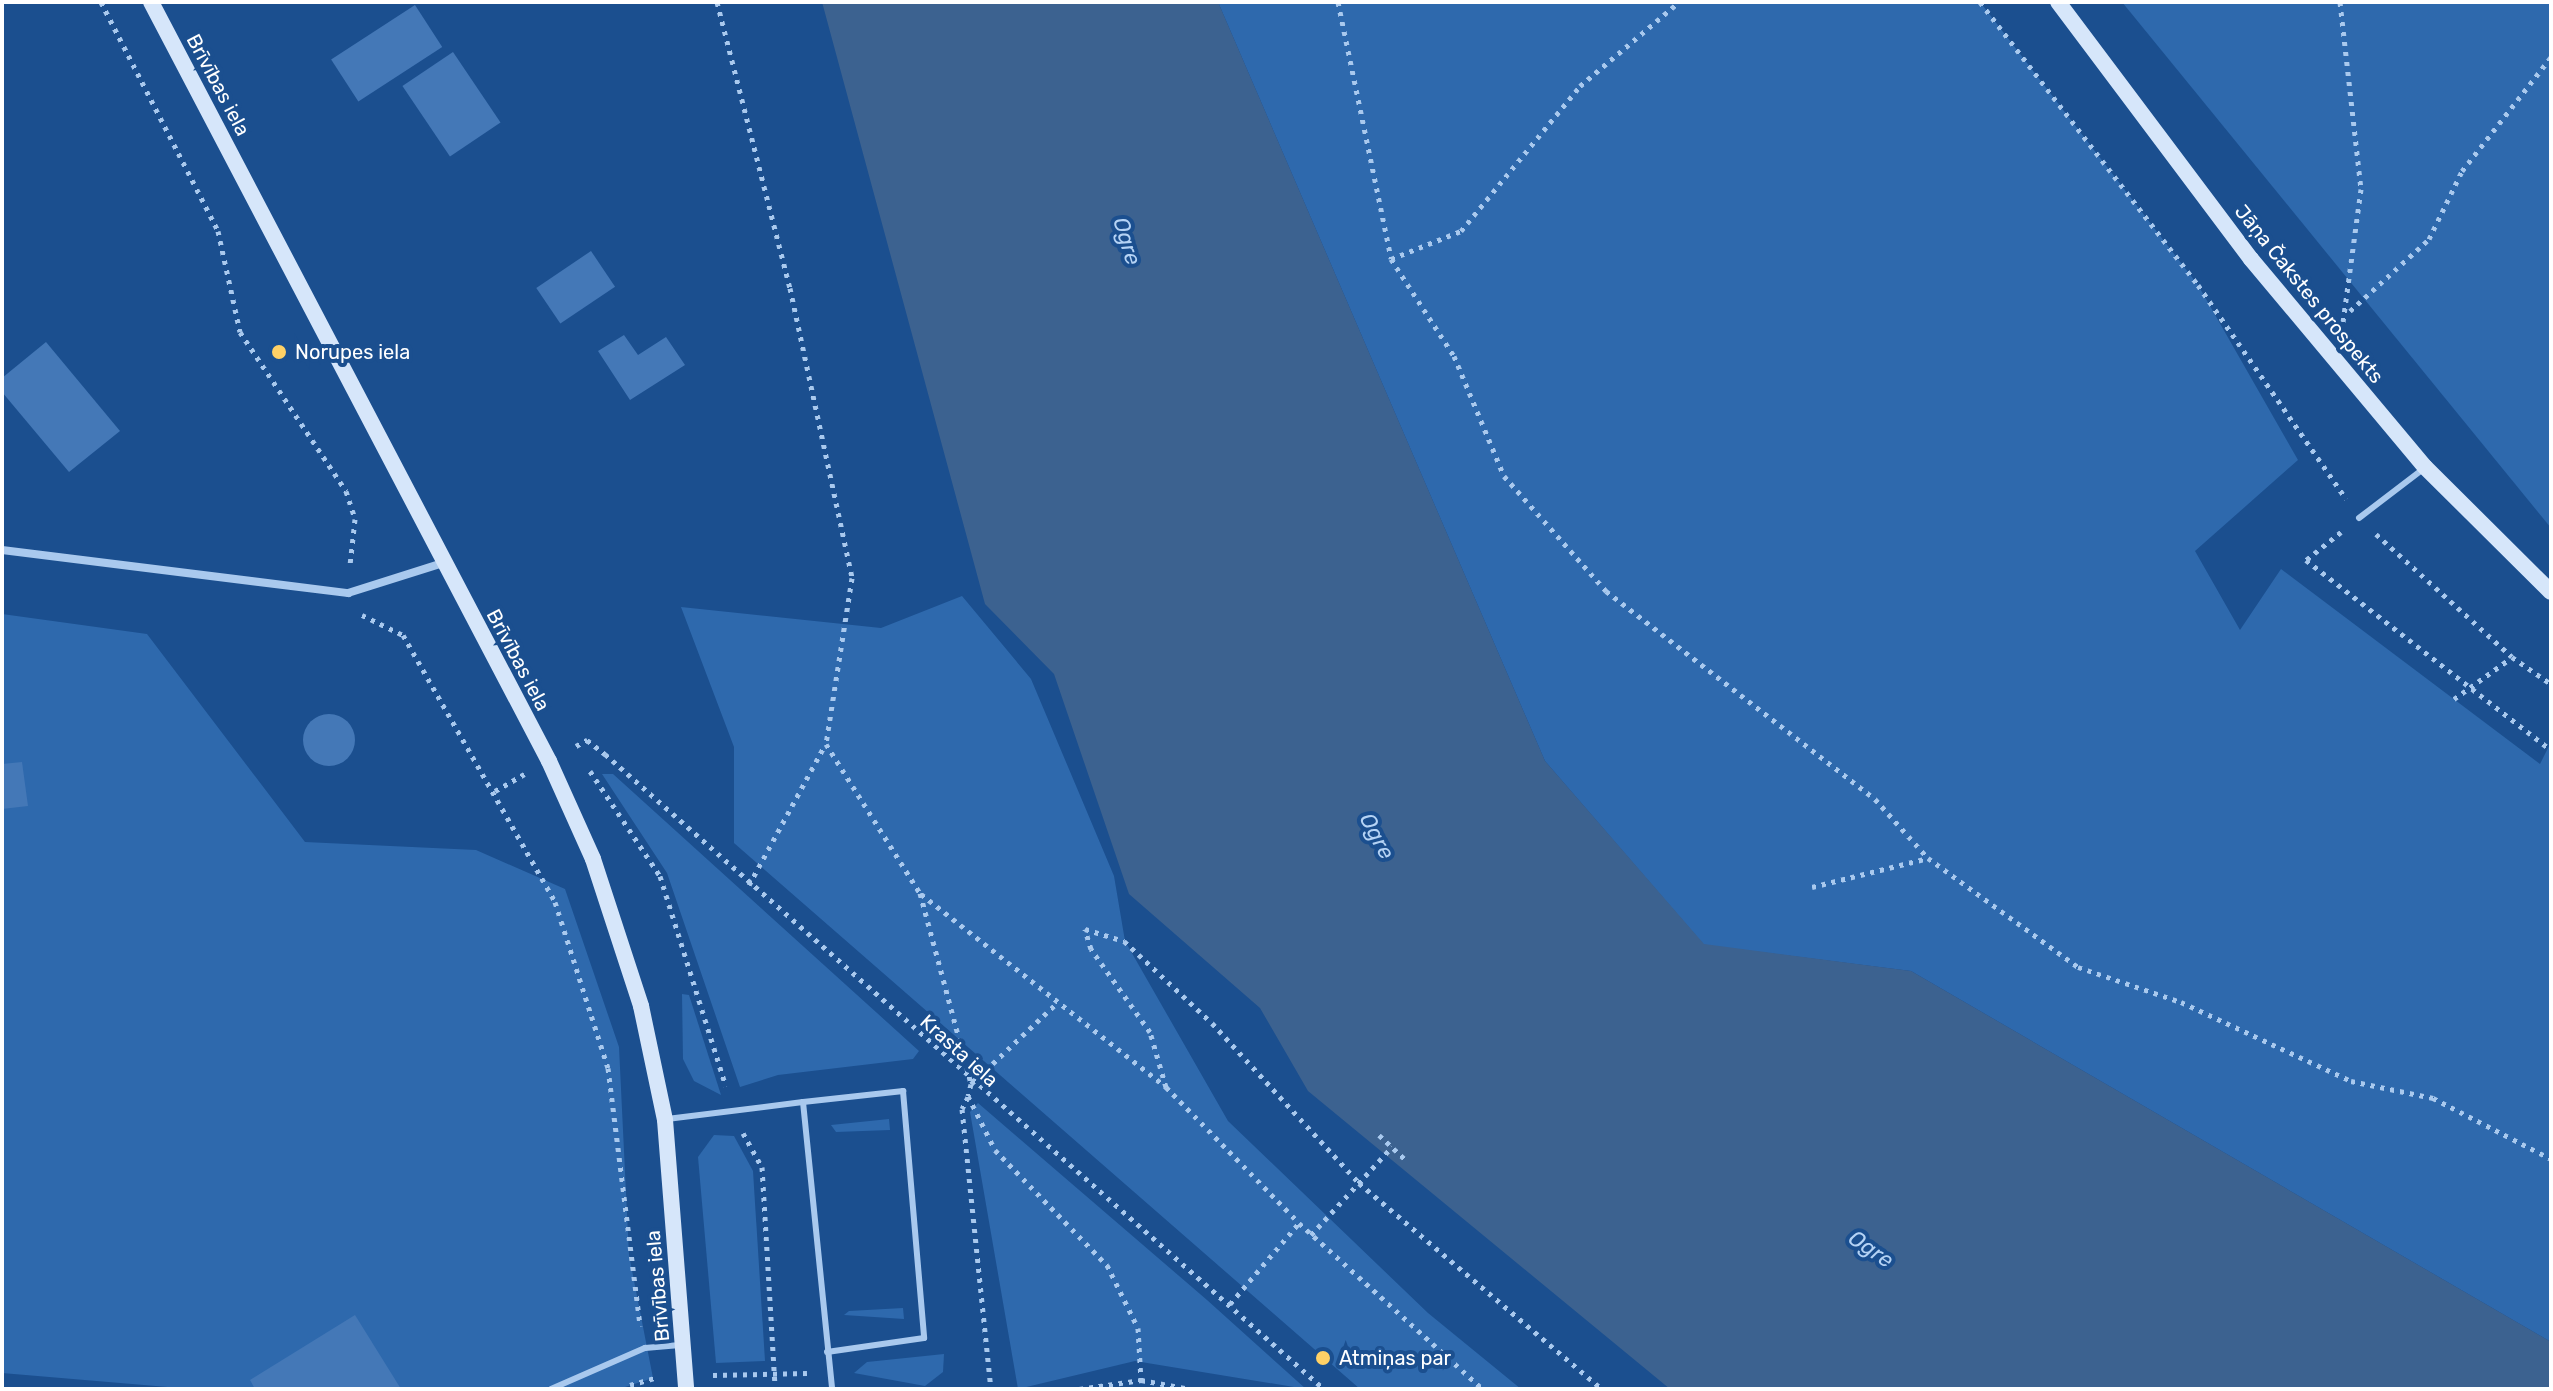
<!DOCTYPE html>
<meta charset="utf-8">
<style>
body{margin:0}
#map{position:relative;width:2553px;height:1391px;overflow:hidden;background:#1b4f8f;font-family:Rubik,sans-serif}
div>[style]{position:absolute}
.green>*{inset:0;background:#2e69ad}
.water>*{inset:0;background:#3c6290}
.building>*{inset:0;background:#4478b7;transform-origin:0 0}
.round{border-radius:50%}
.path>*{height:5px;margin-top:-2.5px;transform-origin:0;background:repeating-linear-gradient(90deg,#a9c9ee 0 4px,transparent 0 10px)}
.lane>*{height:6px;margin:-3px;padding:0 3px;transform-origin:3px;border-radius:3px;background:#a9c9ee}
.street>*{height:8px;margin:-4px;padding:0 4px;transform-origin:4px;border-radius:4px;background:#a9c9ee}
.secondary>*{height:16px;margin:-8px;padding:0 8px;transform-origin:8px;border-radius:8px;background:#d6e6fa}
.dots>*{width:22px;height:22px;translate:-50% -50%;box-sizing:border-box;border:4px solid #1b4f8f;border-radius:50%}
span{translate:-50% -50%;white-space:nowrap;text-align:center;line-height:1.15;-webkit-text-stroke:8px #1b4f8f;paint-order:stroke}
.street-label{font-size:20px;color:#fff}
.poi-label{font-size:20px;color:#fff}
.left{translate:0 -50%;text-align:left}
.water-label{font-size:22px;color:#b5d3f5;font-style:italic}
.frame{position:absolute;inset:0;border:4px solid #fff;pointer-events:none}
</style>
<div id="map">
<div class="green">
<div style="clip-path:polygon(1218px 2px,1980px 2px,2198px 285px,2298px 460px,2195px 551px,2240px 630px,2281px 569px,2540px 764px,2551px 742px,2551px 1342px,1911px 971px,1704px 945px,1545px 761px)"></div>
<div style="clip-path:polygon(2122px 2px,2551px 2px,2551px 528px)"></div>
<div style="clip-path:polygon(962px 596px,1031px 679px,1114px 876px,1125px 941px,1228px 1121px,1428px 1313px,1521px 1389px,1360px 1389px,734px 843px,734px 747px,681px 607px,881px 628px)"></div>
<div style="clip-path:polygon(2px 614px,147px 634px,305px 842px,476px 850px,565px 889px,619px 1047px,629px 1255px,653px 1378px,619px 1389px,191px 1389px,2px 1373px)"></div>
<div style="clip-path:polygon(602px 774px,613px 774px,919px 1051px,913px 1059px,778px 1075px,740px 1087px,667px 873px)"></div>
<div style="clip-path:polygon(682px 994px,689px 995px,721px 1095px,694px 1081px,683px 1059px)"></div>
<div style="clip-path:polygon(978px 1103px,1207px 1300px,1306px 1389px,1135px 1361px,1018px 1389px,970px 1112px)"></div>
<div style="clip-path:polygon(889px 1119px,890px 1130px,836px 1132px,831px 1125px)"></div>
<div style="clip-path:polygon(714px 1135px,734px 1136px,753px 1171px,765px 1361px,716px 1363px,698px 1157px)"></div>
<div style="clip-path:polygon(903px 1308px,904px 1319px,844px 1315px,849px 1311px)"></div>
<div style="clip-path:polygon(944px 1354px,943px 1372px,925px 1386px,854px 1373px,867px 1362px)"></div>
</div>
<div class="water">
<div style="clip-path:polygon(822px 2px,1218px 2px,1545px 761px,1704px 944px,1911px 971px,2551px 1342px,2551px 1389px,1670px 1389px,1308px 1091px,1260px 1008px,1129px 894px,1054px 674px,985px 604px)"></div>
</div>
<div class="building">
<div style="left:415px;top:5px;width:50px;height:100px;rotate:57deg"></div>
<div style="left:453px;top:52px;width:85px;height:61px;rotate:56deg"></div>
<div style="left:591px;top:251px;width:43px;height:66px;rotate:56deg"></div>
<div style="clip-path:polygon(624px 335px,638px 355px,666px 337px,685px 365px,630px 400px,598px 351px)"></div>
<div style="clip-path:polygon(46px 342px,120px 431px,69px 472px,2px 392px,2px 378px)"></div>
<div class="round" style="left:303px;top:714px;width:52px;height:52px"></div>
<div style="clip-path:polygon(22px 762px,28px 806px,2px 809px,2px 764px)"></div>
<div style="clip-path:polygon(355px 1315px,401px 1389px,255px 1389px,250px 1380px)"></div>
</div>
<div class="path">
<div style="left:101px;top:2px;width:257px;rotate:62.9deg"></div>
<div style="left:218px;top:231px;width:103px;rotate:77.7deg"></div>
<div style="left:240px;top:332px;width:191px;rotate:56.3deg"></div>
<div style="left:346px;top:491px;width:29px;rotate:72deg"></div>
<div style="left:355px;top:519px;width:46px;rotate:96.2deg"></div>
<div style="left:717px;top:2px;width:295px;rotate:75.7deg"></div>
<div style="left:790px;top:288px;width:297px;rotate:77.9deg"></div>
<div style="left:852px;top:578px;width:168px;rotate:98.9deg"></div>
<div style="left:826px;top:744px;width:176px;rotate:57.8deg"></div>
<div style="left:920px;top:893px;width:198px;rotate:75deg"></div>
<div style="left:971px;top:1084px;width:12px;rotate:104deg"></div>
<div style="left:968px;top:1096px;width:60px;rotate:63.4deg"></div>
<div style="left:995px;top:1150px;width:161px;rotate:45.8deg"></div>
<div style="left:1107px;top:1265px;width:70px;rotate:63.8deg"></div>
<div style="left:1138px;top:1328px;width:52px;rotate:86.7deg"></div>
<div style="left:1338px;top:2px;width:262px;rotate:78.3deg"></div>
<div style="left:1391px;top:259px;width:116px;rotate:57deg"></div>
<div style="left:1454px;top:356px;width:130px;rotate:67.4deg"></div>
<div style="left:1504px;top:476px;width:154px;rotate:48.4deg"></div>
<div style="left:1606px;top:591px;width:340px;rotate:37.7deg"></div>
<div style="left:1875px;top:799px;width:79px;rotate:48.1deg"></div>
<div style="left:1928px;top:858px;width:185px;rotate:36deg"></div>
<div style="left:2078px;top:967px;width:109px;rotate:18.8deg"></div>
<div style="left:2181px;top:1002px;width:187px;rotate:24.9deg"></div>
<div style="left:2351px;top:1081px;width:84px;rotate:11.7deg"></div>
<div style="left:2433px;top:1098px;width:133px;rotate:27.3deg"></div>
<div style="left:1980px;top:2px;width:357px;rotate:52.4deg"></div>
<div style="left:2198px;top:285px;width:260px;rotate:55.3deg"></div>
<div style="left:2340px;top:2px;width:188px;rotate:83.6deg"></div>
<div style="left:2361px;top:189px;width:134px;rotate:97.7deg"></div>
<div style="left:1391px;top:259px;width:75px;rotate:-21.8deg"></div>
<div style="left:1461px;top:231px;width:188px;rotate:-50.6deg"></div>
<div style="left:1580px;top:86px;width:130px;rotate:-40.3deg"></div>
<div style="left:2350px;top:311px;width:107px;rotate:-42.3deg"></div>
<div style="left:2429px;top:239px;width:76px;rotate:-64.1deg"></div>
<div style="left:2462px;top:171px;width:145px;rotate:-52deg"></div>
<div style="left:2341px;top:532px;width:45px;rotate:141.3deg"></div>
<div style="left:2306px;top:560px;width:310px;rotate:37.8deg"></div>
<div style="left:2376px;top:534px;width:183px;rotate:42.1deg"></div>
<div style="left:2512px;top:657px;width:47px;rotate:34.7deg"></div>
<div style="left:362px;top:615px;width:46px;rotate:26deg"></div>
<div style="left:403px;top:635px;width:307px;rotate:60.3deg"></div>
<div style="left:555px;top:902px;width:174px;rotate:72.3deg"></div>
<div style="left:608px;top:1068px;width:260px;rotate:82.9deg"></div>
<div style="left:2454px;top:699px;width:70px;rotate:-35.7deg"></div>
<div style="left:576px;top:746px;width:13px;rotate:-29deg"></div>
<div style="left:587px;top:740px;width:23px;rotate:38deg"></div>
<div style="left:605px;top:754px;width:959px;rotate:41.45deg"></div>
<div style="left:590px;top:771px;width:126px;rotate:56.3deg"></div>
<div style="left:660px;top:876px;width:220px;rotate:72.6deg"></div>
<div style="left:495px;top:791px;width:34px;rotate:-30deg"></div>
<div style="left:749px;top:885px;width:159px;rotate:-61.5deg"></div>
<div style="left:1812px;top:887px;width:120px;rotate:-14deg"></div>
<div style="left:921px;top:894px;width:312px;rotate:38.2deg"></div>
<div style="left:1166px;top:1087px;width:190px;rotate:45.6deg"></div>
<div style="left:1299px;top:1223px;width:248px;rotate:42.1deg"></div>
<div style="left:971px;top:1084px;width:120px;rotate:-43.3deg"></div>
<div style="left:1166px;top:1087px;width:57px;rotate:-106.2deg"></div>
<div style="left:1150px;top:1032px;width:102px;rotate:-125.4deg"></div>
<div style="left:1091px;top:949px;width:21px;rotate:-107deg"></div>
<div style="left:1085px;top:929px;width:41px;rotate:17.1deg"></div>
<div style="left:1124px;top:941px;width:120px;rotate:43deg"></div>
<div style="left:1212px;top:1023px;width:217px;rotate:47.4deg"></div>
<div style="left:1359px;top:1183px;width:319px;rotate:40.3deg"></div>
<div style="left:968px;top:1097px;width:13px;rotate:117deg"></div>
<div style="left:962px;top:1109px;width:281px;rotate:84.1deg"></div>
<div style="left:743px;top:1133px;width:39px;rotate:61deg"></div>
<div style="left:762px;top:1167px;width:222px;rotate:86.6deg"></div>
<div style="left:1379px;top:1135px;width:37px;rotate:43deg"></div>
<div style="left:1311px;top:1235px;width:120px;rotate:-47.4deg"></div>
<div style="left:1230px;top:1304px;width:106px;rotate:-49.6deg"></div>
<div style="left:713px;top:1375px;width:94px;rotate:-1.2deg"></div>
<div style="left:630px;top:1385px;width:26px;rotate:-16deg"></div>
<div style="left:1079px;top:1389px;width:63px;rotate:-8.3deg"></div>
<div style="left:1141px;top:1380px;width:50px;rotate:10.4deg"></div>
</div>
<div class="lane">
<div style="left:2359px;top:518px;width:81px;rotate:-37.4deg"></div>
<div style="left:803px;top:1102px;width:101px;rotate:-6.3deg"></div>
<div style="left:903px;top:1091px;width:248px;rotate:85.1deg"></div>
<div style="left:924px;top:1338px;width:98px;rotate:171.8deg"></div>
<div style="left:667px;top:1119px;width:137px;rotate:-7.1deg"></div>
<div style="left:803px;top:1102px;width:288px;rotate:84.2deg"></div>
<div style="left:551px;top:1389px;width:103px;rotate:-23.6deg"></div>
<div style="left:645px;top:1348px;width:35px;rotate:-5deg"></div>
</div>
<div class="street">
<div style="left:2px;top:550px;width:349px;rotate:7.1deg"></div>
<div style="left:348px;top:593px;width:100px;rotate:-17.5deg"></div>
</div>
<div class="secondary">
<div style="left:151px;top:2px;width:857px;rotate:62.33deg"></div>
<div style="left:549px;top:761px;width:107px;rotate:65.8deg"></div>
<div style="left:593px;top:859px;width:155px;rotate:71.9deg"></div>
<div style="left:641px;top:1006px;width:116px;rotate:78.1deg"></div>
<div style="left:665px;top:1120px;width:270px;rotate:85.5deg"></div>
<div style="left:2058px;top:2px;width:321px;rotate:53.1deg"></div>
<div style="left:2251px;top:259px;width:271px;rotate:50.1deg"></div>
<div style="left:2425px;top:467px;width:177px;rotate:44.8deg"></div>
</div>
<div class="dots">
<div style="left:279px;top:352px;background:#ffd166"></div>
<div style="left:1323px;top:1358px;background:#ffd166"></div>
</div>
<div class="street-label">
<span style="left:218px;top:85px;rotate:62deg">Brīvības iela</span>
<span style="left:2309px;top:294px;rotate:51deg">Jāņa Čakstes prospekts</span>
<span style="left:518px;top:660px;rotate:62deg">Brīvības iela</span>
<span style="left:959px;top:1051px;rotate:42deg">Krasta iela</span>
<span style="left:658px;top:1286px;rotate:-95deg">Brīvības iela</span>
</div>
<div class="poi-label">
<span class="left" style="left:295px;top:352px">Norupes iela</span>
<span class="left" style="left:1339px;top:1358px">Atmiņas par</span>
</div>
<div class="water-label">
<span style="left:1127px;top:241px;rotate:73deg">Ogre</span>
<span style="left:1377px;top:836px;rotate:62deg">Ogre</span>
<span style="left:1871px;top:1249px;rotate:34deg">Ogre</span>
</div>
<div class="frame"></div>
</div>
